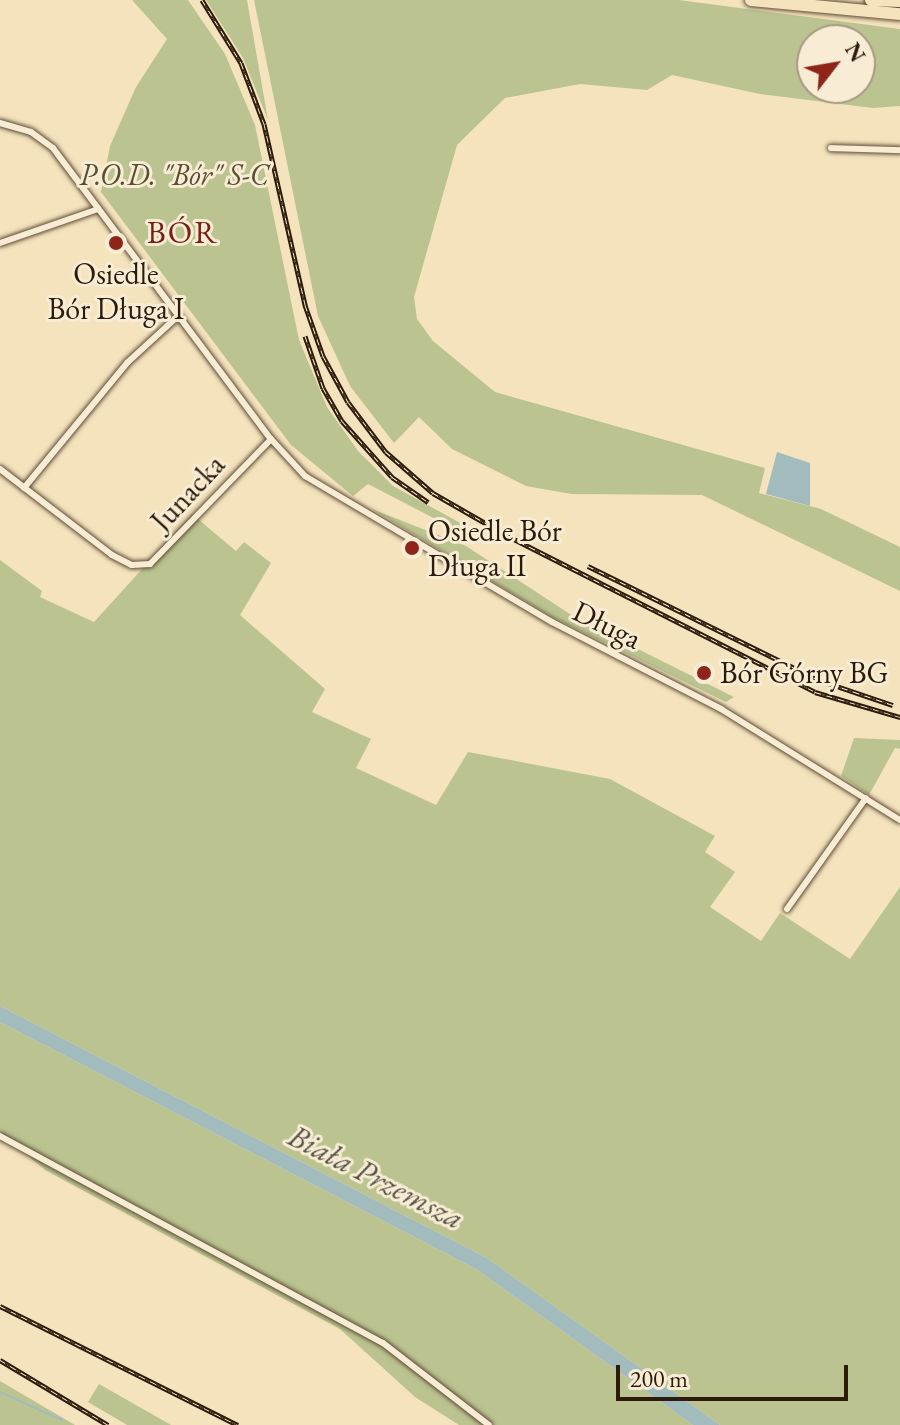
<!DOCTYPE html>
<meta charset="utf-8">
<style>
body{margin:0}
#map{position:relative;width:900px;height:1425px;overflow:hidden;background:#f4e3bd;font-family:"EB Garamond",serif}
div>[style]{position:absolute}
.green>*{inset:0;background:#bbc491}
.water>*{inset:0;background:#a2bbbd}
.stream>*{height:2px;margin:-1px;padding:0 1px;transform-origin:1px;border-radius:1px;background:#a2bbbd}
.roads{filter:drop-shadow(0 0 2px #5f4d37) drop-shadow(0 0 2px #5f4d37)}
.street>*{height:6px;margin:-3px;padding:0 3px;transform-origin:3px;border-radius:3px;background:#f8edd4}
.highway>*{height:12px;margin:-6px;padding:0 6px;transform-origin:6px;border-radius:6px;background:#f4e3bd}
.rail>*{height:5px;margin-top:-2.5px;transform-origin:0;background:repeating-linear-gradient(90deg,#f8edd4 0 6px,#2d1b0a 0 12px);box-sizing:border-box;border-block:2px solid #2d1b0a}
.dots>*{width:22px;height:22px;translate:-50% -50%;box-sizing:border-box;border:4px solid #f8edd4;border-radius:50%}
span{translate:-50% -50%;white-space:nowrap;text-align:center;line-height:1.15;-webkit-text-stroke:6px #f8edd4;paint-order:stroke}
.park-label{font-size:30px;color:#584e32;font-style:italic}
.poi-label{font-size:30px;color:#2d1b0a}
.left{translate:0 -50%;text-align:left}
.street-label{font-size:30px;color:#2d1b0a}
.neighbourhood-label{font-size:32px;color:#7a1f14;letter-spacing:2px}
.water-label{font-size:32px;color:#565349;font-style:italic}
.north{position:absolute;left:796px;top:24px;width:80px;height:80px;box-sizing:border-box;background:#f8edd4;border:2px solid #a79983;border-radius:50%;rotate:59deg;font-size:22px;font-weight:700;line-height:32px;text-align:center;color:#2d1b0a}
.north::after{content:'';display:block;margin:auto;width:28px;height:36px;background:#8f2418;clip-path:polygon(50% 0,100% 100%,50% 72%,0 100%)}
.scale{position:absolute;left:616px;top:1365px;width:232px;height:36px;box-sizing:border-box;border:4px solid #2d1b0a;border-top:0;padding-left:10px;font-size:24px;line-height:28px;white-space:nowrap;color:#2d1b0a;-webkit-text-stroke:6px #f8edd4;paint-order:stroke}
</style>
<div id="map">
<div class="green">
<div style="clip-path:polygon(132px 0,188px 0,225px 54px,255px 125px,299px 340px,327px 407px,358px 451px,393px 486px,473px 530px,470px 537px,368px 484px,353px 496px,291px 445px,101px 192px,110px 146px,136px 87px,167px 39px)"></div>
<div style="clip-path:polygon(206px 0,247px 0,268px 120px,243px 58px)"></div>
<div style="clip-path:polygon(evenodd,254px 0,679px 0,900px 29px,900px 106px,873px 108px,760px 94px,672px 75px,647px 90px,580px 84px,505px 98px,457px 145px,414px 297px,417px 319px,433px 341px,495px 392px,765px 468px,759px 493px,821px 509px,900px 547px,900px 591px,702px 495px,571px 494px,526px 486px,452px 449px,419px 417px,394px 443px,350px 386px,318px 316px,254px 0,812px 40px,860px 40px,860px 88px,812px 88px,812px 40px)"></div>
<div style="clip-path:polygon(372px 509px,466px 546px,576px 618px,734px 697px,726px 702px,552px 617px)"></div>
<div style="clip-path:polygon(192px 514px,236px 551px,244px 542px,271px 563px,240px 615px,325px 689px,312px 712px,371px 739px,356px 768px,436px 805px,468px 752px,610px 779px,715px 836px,705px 852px,735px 872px,710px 907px,761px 941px,780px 913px,850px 959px,900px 887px,900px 1425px,720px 1425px,487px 1258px,0 1006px,0 560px,42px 591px,40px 597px,94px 622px)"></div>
<div style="clip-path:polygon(854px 738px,900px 740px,900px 749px,895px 748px,869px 795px,841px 776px)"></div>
<div style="clip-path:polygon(0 1022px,476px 1269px,693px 1425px,459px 1425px,415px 1397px,340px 1329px,45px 1170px,0 1132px)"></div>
<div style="clip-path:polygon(0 1381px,75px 1425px,0 1425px)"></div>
<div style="clip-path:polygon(99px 1384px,171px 1425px,127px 1425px,88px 1402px)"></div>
</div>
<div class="water">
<div style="clip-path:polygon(777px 452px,810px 463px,810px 506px,766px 494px)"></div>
<div style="clip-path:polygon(0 1006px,487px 1258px,720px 1425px,693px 1425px,476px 1269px,0 1022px)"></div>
</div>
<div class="stream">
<div style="left:0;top:1392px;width:68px;rotate:24.3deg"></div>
</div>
<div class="roads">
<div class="street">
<div style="left:0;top:123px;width:32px;rotate:16deg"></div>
<div style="left:31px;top:132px;width:27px;rotate:36deg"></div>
<div style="left:53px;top:148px;width:364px;rotate:53.2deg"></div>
<div style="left:271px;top:439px;width:50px;rotate:47.4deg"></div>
<div style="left:305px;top:476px;width:287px;rotate:30.6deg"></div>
<div style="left:552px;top:622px;width:190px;rotate:27.2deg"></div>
<div style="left:721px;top:709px;width:211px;rotate:31.8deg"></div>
<div style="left:831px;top:148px;width:69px;rotate:1.7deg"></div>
<div style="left:0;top:243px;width:104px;rotate:-19.1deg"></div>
<div style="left:0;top:469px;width:141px;rotate:37.5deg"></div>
<div style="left:112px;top:555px;width:22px;rotate:27deg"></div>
<div style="left:132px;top:565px;width:18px;rotate:-3deg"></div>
<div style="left:150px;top:564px;width:174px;rotate:-45.9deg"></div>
<div style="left:24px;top:488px;width:163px;rotate:-50.5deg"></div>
<div style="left:128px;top:362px;width:68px;rotate:-42.6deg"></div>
<div style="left:787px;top:909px;width:136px;rotate:-54.6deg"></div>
<div style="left:0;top:1136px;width:435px;rotate:28.4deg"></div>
<div style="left:383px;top:1343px;width:134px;rotate:37.7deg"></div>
</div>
<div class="highway">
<div style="left:751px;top:0;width:150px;rotate:5.4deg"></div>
<div style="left:871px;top:0;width:29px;rotate:2deg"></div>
</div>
</div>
<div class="rail">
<div style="left:202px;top:0;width:74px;rotate:58.2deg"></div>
<div style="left:241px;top:63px;width:65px;rotate:69.3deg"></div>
<div style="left:264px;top:124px;width:186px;rotate:77.2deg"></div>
<div style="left:305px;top:305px;width:54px;rotate:70.6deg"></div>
<div style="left:323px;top:356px;width:52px;rotate:61.5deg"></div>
<div style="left:348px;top:402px;width:63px;rotate:52.8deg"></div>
<div style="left:386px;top:452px;width:62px;rotate:41.1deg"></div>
<div style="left:433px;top:493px;width:86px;rotate:29.8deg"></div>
<div style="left:508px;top:536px;width:344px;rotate:26.9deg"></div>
<div style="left:815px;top:692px;width:89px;rotate:16.4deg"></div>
<div style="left:305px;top:336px;width:55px;rotate:70.9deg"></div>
<div style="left:323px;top:388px;width:38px;rotate:60deg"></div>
<div style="left:342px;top:421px;width:75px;rotate:48.2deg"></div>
<div style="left:392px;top:477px;width:44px;rotate:34.8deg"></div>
<div style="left:588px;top:566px;width:258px;rotate:26.3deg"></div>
<div style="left:819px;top:680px;width:78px;rotate:18.7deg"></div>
<div style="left:0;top:1306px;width:266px;rotate:26.6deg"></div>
<div style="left:0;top:1360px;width:126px;rotate:31deg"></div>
</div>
<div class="dots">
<div style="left:116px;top:243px;background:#8f2418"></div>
<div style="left:412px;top:548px;background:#8f2418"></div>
<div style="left:704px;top:673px;background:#8f2418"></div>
</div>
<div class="park-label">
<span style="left:174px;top:175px">P.O.D. "Bór" S-C</span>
</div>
<div class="poi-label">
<span style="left:116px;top:291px">Osiedle<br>Bór Długa I</span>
<span class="left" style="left:428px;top:548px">Osiedle Bór<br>Długa II</span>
<span class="left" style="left:720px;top:673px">Bór Górny BG</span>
</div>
<div class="street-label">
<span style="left:188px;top:493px;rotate:-47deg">Junacka</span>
<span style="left:607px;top:625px;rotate:26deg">Długa</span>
</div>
<div class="neighbourhood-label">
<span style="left:183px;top:232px">BÓR</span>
</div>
<div class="water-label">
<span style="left:376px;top:1177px;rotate:27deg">Biała Przemsza</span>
</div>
<div class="north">N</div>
<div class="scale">200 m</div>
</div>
